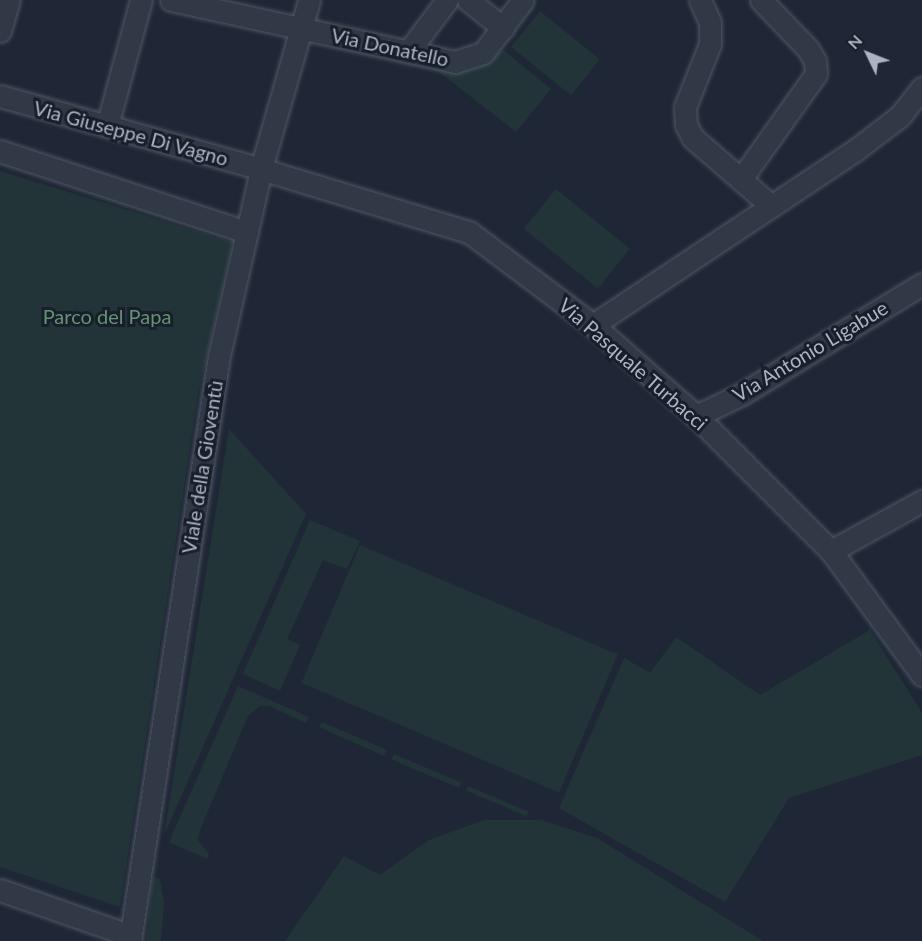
<!DOCTYPE html>
<meta charset="utf-8">
<style>
body{margin:0}
#map{position:relative;width:922px;height:941px;overflow:hidden;background:#1f2736;font-family:Lato,sans-serif}
div>[style]{position:absolute}
.green>*{inset:0;background:#223438;transform-origin:0 0}
.roads{filter:drop-shadow(0 0 2px #505664) drop-shadow(0 0 2px #505664)}
.minor>*{height:21px;margin:-10.5px;padding:0 10.5px;transform-origin:10.5px;border-radius:10.5px;background:#323946}
span{translate:-50% -50%;white-space:nowrap;text-align:center;line-height:1.15;-webkit-text-stroke:6px #181e2a;paint-order:stroke}
.street-label{font-size:20px;color:#acb3c3}
.park-label{font-size:20px;color:#649373}
.north{position:absolute;left:838px;top:24px;width:60px;height:60px;-webkit-text-stroke:4px #181e2a;paint-order:stroke;rotate:313deg;font-size:16px;font-weight:700;line-height:24px;text-align:center;color:#acb3c3}
.north::after{content:'';display:block;margin:auto;width:21px;height:27px;background:#acb3c3;clip-path:polygon(50% 0,100% 100%,50% 72%,0 100%)}
</style>
<div id="map">
<div class="green">
<div style="left:540px;top:11px;width:77px;height:46px;rotate:39deg"></div>
<div style="clip-path:polygon(503px 50px,551px 89px,516px 132px,434px 68px,457px 71px,474px 68px)"></div>
<div style="clip-path:polygon(0 171px,232px 242px,198px 394px,120px 907px,0 867px)"></div>
<div style="left:556px;top:189px;width:95px;height:51px;rotate:39deg"></div>
<div style="clip-path:polygon(229px 429px,306px 514px,164px 835px)"></div>
<div style="clip-path:polygon(310px 520px,360px 541px,347px 569px,323px 560px,287px 639px,300px 645px,280px 691px,243px 674px)"></div>
<div style="left:360px;top:545px;width:280px;height:150px;rotate:23deg"></div>
<div style="clip-path:polygon(870px 630px,922px 713px,922px 755px,789px 798px,725px 902px,559px 808px,624px 658px,650px 673px,676px 637px,760px 695px)"></div>
<div style="clip-path:polygon(238px 686px,309px 717px,306px 723px,269px 706px,260px 706px,248px 716px,200px 830px,198px 840px,209px 854px,207px 859px,169px 842px)"></div>
<div style="clip-path:polygon(322px 722px,387px 750px,384px 756px,319px 727px)"></div>
<div style="left:394px;top:754px;width:73px;height:6px;rotate:23deg"></div>
<div style="left:468px;top:786px;width:66px;height:5px;rotate:23deg"></div>
<div style="clip-path:polygon(484px 820px,541px 820px,597px 838px,763px 941px,285px 941px,344px 856px,380px 875px,429px 840px)"></div>
<div style="clip-path:polygon(153px 876px,160px 879px,164px 902px,161px 941px,146px 941px)"></div>
</div>
<div class="roads">
<div class="minor">
<div style="left:171px;top:0;width:291px;rotate:12.3deg"></div>
<div style="left:455px;top:62px;width:29px;rotate:-18deg"></div>
<div style="left:483px;top:53px;width:66px;rotate:-53deg"></div>
<div style="left:468px;top:0;width:45px;rotate:38.7deg"></div>
<div style="left:700px;top:0;width:24px;rotate:66deg"></div>
<div style="left:710px;top:22px;width:22px;rotate:90deg"></div>
<div style="left:710px;top:44px;width:68px;rotate:111.6deg"></div>
<div style="left:685px;top:107px;width:18px;rotate:87deg"></div>
<div style="left:686px;top:125px;width:15px;rotate:62deg"></div>
<div style="left:693px;top:138px;width:102px;rotate:41deg"></div>
<div style="left:0;top:31px;width:32px;rotate:-74deg"></div>
<div style="left:408px;top:52px;width:65px;rotate:-53.1deg"></div>
<div style="left:0;top:96px;width:271px;rotate:15.6deg"></div>
<div style="left:261px;top:169px;width:217px;rotate:16.9deg"></div>
<div style="left:469px;top:232px;width:155px;rotate:36.9deg"></div>
<div style="left:593px;top:325px;width:137px;rotate:41.5deg"></div>
<div style="left:696px;top:416px;width:191px;rotate:45deg"></div>
<div style="left:831px;top:551px;width:154px;rotate:53.7deg"></div>
<div style="left:107px;top:126px;width:131px;rotate:-74.9deg"></div>
<div style="left:0;top:151px;width:260px;rotate:18.2deg"></div>
<div style="left:741px;top:179px;width:129px;rotate:-54.5deg"></div>
<div style="left:816px;top:74px;width:13px;rotate:-94deg"></div>
<div style="left:815px;top:61px;width:14px;rotate:-120deg"></div>
<div style="left:808px;top:49px;width:68px;rotate:-133.8deg"></div>
<div style="left:593px;top:325px;width:319px;rotate:-33.7deg"></div>
<div style="left:858px;top:148px;width:53px;rotate:-37.3deg"></div>
<div style="left:900px;top:116px;width:36px;rotate:-52deg"></div>
<div style="left:696px;top:416px;width:51px;rotate:-25.6deg"></div>
<div style="left:742px;top:394px;width:211px;rotate:-31.4deg"></div>
<div style="left:831px;top:551px;width:104px;rotate:-28.8deg"></div>
<div style="left:0;top:890px;width:139px;rotate:19.3deg"></div>
<div style="left:130px;top:941px;width:592px;rotate:-81.35deg"></div>
<div style="left:219px;top:356px;width:192px;rotate:-77.3deg"></div>
<div style="left:261px;top:169px;width:176px;rotate:-74.1deg"></div>
</div>
</div>
<div class="street-label">
<span style="left:390px;top:47px;rotate:12deg">Via Donatello</span>
<span style="left:131px;top:133px;rotate:15deg">Via Giuseppe Di Vagno</span>
<span style="left:810px;top:351px;rotate:-31deg">Via Antonio Ligabue</span>
<span style="left:633px;top:364px;rotate:41deg">Via Pasquale Turbacci</span>
<span style="left:202px;top:467px;rotate:-81deg">Viale della Gioventù</span>
</div>
<div class="park-label">
<span style="left:107px;top:316px">Parco del Papa</span>
</div>
<div class="north">N</div>
</div>
